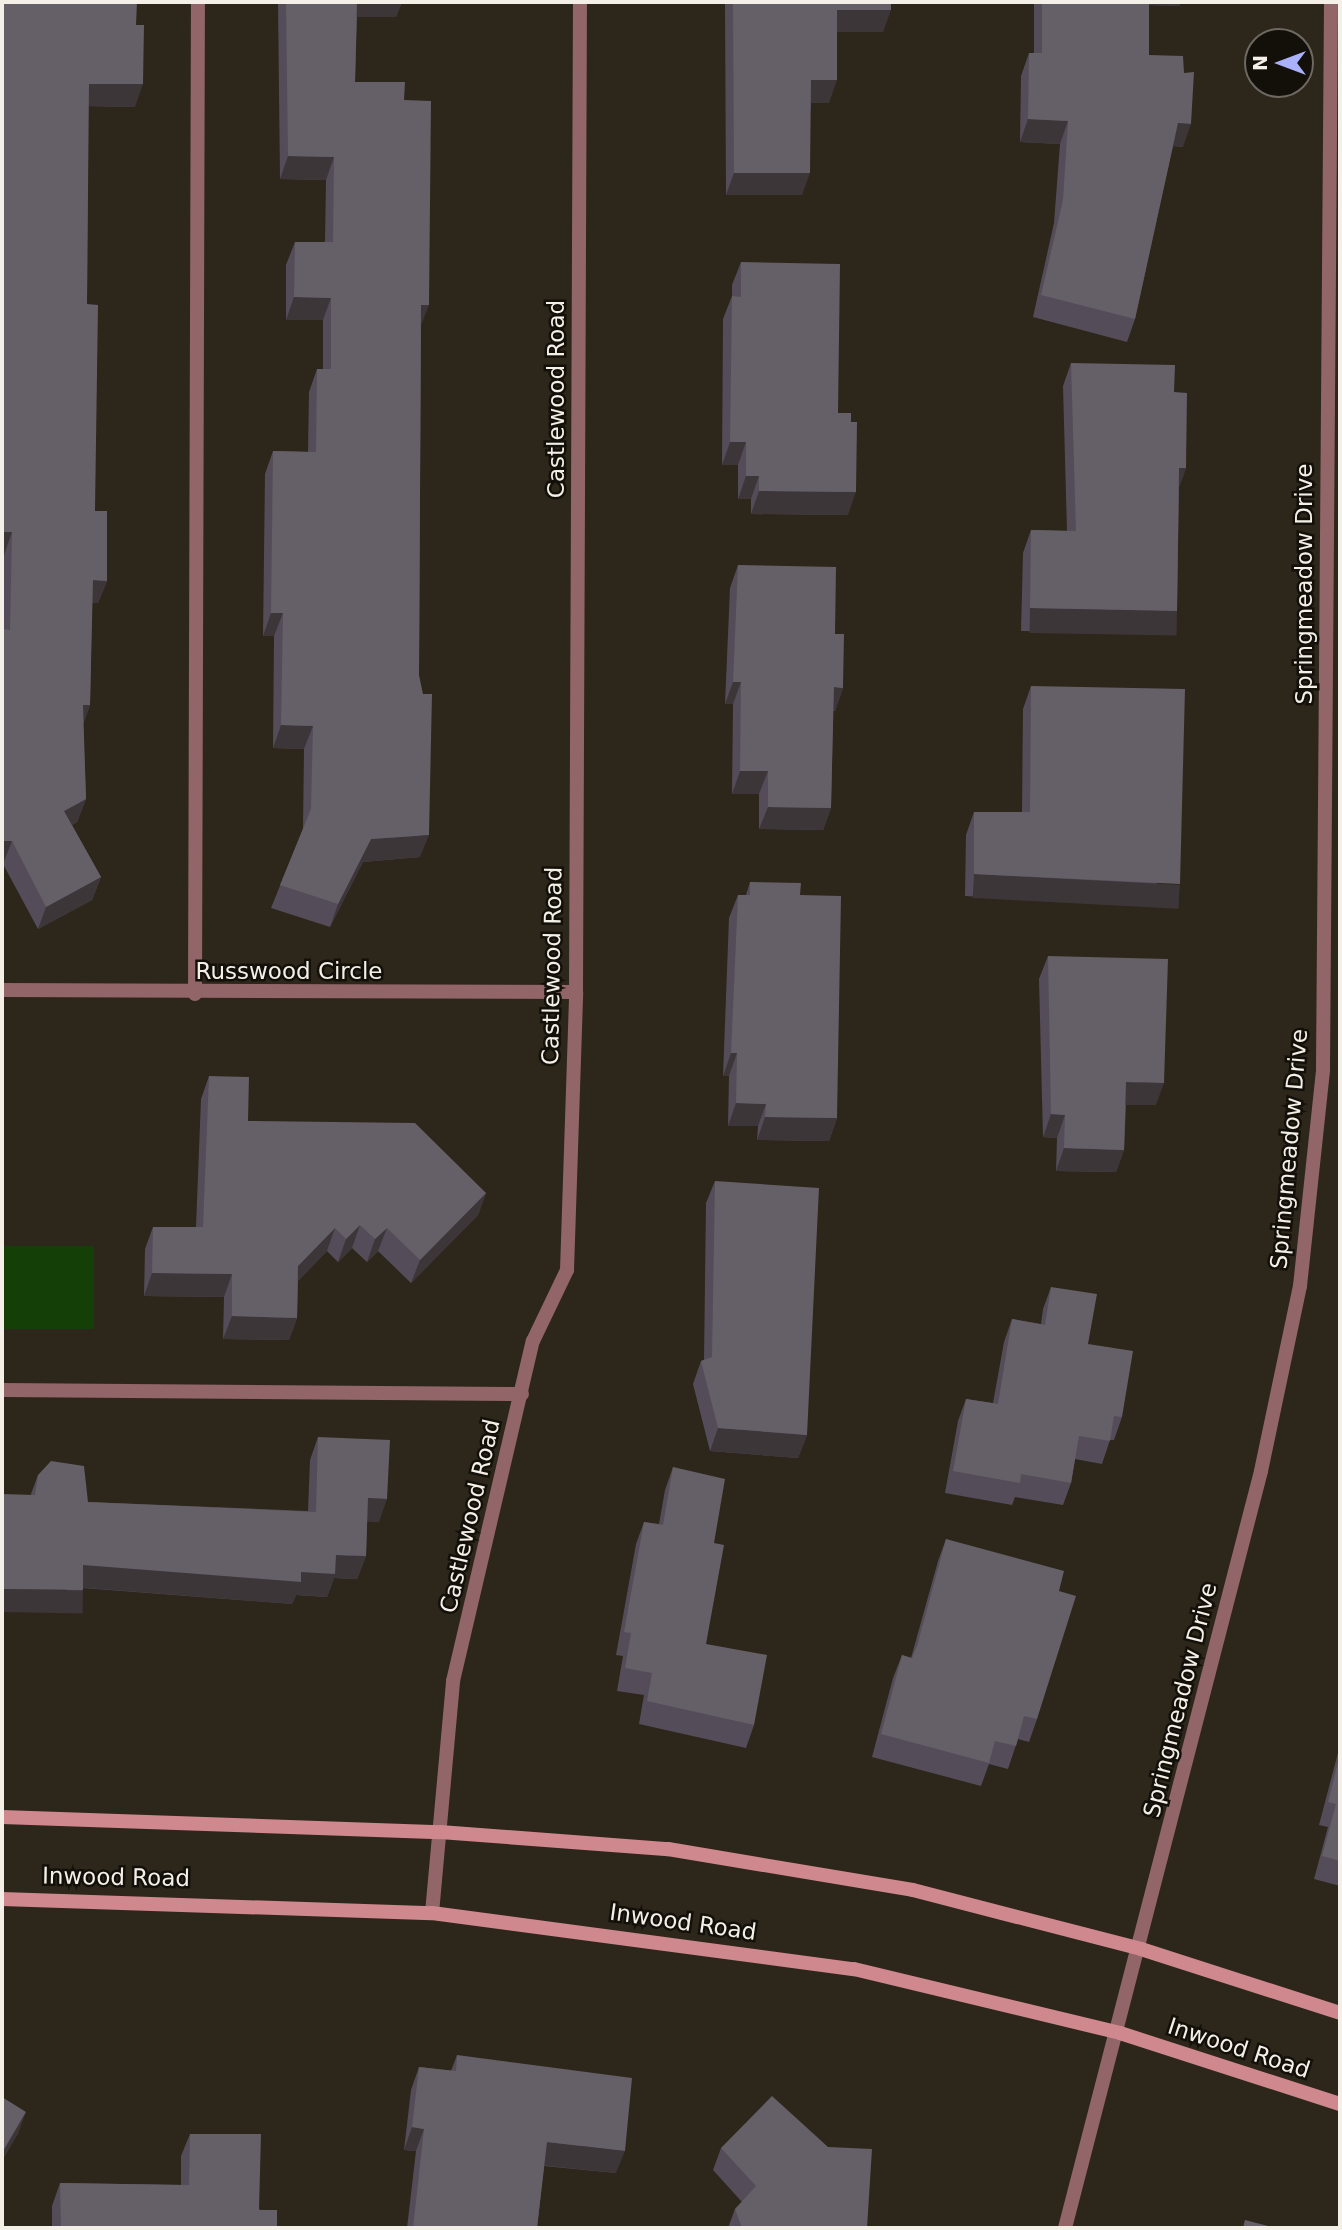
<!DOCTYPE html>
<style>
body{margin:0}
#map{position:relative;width:1342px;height:2230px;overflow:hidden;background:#2d261a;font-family:"DejaVu Sans",sans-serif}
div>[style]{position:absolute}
.green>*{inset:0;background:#144007;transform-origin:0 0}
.service>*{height:14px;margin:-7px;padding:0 7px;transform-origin:7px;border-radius:7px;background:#926568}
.minor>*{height:14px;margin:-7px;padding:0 7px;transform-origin:7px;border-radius:7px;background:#926568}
.secondary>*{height:14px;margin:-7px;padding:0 7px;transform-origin:7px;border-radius:7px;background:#cf888d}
.wall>*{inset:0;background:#544d59}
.shaded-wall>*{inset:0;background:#3d3639;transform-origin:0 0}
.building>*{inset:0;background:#655f68}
span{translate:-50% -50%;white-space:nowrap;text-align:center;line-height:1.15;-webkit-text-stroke:5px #13100a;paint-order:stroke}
.street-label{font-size:23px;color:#f4efe7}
.frame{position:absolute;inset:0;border:4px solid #f4efe7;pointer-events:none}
.north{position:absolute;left:1244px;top:28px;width:70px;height:70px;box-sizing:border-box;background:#13100a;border:2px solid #6d6962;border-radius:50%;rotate:270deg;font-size:19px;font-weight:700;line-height:28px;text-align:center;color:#f4efe7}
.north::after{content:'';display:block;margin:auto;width:24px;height:32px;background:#a9b0fc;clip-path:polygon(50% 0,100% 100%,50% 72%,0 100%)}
</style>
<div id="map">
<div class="green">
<div style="left:94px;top:1246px;width:83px;height:92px;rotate:90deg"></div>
</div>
<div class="service">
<div style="left:195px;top:994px;width:992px;rotate:-89.83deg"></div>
<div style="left:2px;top:1390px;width:520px;rotate:0.44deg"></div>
</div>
<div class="minor">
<div style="left:2px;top:990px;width:574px;rotate:0.2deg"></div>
<div style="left:432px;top:1913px;width:233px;rotate:-84.8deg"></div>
<div style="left:453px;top:1681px;width:349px;rotate:-76.8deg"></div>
<div style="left:533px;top:1341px;width:79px;rotate:-64.4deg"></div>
<div style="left:567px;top:1270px;width:278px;rotate:-88.1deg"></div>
<div style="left:576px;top:992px;width:990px;rotate:-89.77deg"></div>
<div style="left:1065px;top:2228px;width:782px;rotate:-75.48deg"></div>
<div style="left:1261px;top:1471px;width:189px;rotate:-78.1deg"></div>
<div style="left:1300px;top:1286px;width:218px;rotate:-83.9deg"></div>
<div style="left:1323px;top:1069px;width:1067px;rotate:-89.57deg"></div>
</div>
<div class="secondary">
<div style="left:2px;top:1817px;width:438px;rotate:2deg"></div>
<div style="left:440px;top:1832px;width:229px;rotate:4.3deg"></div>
<div style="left:668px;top:1849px;width:248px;rotate:9.5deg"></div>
<div style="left:913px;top:1890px;width:236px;rotate:14.5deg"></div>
<div style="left:1141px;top:1949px;width:209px;rotate:17.8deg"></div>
<div style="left:2px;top:1899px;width:430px;rotate:1.9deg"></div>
<div style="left:432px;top:1913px;width:426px;rotate:7.6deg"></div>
<div style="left:854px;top:1969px;width:274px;rotate:13.5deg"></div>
<div style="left:1120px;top:2033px;width:231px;rotate:17.9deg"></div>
</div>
<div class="wall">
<div style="clip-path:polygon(2px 2px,135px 107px,88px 106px,87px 304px,95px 511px,107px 581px,98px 603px,92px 603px,90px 705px,83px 724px,86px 799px,77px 822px,72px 825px,101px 877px,92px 900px,38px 929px,3px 864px,2px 629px,4px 555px,2px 555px)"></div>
<div style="clip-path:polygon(278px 2px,402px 2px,396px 17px,357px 17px,355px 82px,404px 100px,421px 325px,419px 675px,420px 857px,363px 862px,330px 927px,271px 908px,303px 829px,304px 749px,273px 748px,274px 636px,263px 636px,265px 474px,273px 451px,308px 452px,309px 392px,317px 369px,323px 369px,323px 320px,286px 320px,286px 265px,295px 242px,325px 242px,326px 180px,280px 179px)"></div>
<div style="clip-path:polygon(725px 2px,891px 2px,883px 32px,837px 32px,829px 103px,811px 103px,802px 195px,726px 195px)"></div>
<div style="clip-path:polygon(1034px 2px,1181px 2px,1179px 6px,1149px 5px,1149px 55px,1183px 147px,1173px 146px,1135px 319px,1127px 342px,1033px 317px,1054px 223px,1060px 144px,1020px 142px,1021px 76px,1029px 53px,1034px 53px)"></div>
<div style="clip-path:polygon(741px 262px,838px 413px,848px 515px,751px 514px,751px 499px,738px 499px,738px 465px,722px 465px,723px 319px,732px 296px,732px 285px)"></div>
<div style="clip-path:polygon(1071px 363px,1174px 392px,1186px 468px,1179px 487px,1177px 611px,1169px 634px,1021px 631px,1023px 553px,1031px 530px,1067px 531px,1063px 386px)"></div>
<div style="clip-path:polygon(738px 565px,835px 634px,843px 688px,835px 711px,833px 711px,831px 808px,823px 830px,759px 829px,759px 794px,732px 794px,733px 704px,725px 704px,730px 588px)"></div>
<div style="clip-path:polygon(1031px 686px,1172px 907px,965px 896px,966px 835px,974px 812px,1022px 812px,1023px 709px)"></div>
<div style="clip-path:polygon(750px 882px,800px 895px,837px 1118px,829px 1141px,757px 1140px,758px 1126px,728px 1126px,729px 1076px,723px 1076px,729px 918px,738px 895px,746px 895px)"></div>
<div style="clip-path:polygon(1048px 956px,1156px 1105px,1126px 1105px,1124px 1150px,1116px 1172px,1056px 1171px,1057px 1138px,1043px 1137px,1039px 979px)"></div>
<div style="clip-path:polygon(209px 1076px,248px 1121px,486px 1193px,478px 1215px,411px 1283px,378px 1251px,367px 1262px,352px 1248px,338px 1262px,327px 1251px,298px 1281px,297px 1318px,289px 1340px,223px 1339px,224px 1297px,144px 1296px,145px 1249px,153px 1227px,196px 1227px,201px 1099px)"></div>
<div style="clip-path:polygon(715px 1181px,807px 1435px,798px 1458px,710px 1451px,693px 1384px,701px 1361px,704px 1360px,706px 1203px)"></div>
<div style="clip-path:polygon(1051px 1287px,1088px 1344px,1122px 1417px,1114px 1440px,1110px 1440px,1102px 1464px,1075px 1459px,1071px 1483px,1063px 1505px,1015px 1497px,1012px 1505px,945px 1493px,958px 1421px,966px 1399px,993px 1403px,1004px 1342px,1012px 1319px,1041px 1324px,1043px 1309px)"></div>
<div style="clip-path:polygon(318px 1437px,379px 1522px,367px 1521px,366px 1556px,357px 1579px,334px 1578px,327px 1597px,296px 1595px,292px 1604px,83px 1588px,75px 1613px,31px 1494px,38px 1475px,88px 1502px,308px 1511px,310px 1460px)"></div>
<div style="clip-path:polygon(673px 1467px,714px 1543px,706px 1644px,754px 1725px,746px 1748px,639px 1724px,644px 1695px,617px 1691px,623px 1656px,616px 1655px,636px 1544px,644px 1522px,659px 1524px,665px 1490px)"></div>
<div style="clip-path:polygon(946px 1539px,1059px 1591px,1037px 1719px,1029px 1742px,1018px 1739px,1008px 1769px,989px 1764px,981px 1786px,872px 1757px,893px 1678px,902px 1655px,911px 1658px,938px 1561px)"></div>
<div style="clip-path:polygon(1340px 1745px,1340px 1886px,1314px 1879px,1328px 1827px,1319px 1825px)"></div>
<div style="clip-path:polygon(457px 2055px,616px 2173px,544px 2166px,537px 2228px,407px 2228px,416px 2151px,404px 2150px,411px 2090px,419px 2067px,451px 2071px)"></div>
<div style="clip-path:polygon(190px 2134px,277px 2228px,52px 2228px,52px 2206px,60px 2183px,181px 2185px,181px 2156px)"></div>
<div style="clip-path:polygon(721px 2148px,867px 2228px,728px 2228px,735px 2209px,742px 2202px,713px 2170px)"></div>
</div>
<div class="shaded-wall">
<div style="clip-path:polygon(355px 2px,402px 2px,396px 17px,349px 17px)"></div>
<div style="clip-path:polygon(1142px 2px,1181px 2px,1179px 6px,1140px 5px)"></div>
<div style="clip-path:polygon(837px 10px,891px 10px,883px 32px,829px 32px)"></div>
<div style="clip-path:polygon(811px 80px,837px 80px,829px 103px,803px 103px)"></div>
<div style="clip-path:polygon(89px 84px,143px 84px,135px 107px,80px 106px)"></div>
<div style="clip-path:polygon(1028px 119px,1068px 121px,1060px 144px,1020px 142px)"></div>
<div style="clip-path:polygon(1178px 123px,1191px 124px,1183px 147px,1170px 146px)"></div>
<div style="clip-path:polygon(288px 156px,334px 157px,326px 180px,280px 179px)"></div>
<div style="clip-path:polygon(734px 173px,810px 173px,802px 195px,726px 195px)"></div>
<div style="clip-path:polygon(294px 297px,331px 298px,323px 320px,286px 320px)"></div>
<div style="clip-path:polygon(421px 305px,429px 305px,420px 328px)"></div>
<div style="clip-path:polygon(730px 442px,746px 442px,738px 465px,722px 465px)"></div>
<div style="clip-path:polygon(1179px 468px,1186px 468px,1178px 490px)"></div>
<div style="clip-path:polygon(746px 476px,759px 476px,751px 499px,738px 499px)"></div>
<div style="clip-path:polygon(759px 491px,856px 492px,848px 515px,751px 514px)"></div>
<div style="clip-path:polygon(2px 532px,12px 532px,4px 555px,2px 555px)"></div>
<div style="clip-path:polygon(93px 580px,107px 581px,98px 603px,84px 603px)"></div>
<div style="left:1030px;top:608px;width:147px;height:25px;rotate:1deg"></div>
<div style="clip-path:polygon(271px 613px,283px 613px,274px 636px,263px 636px)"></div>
<div style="clip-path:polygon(733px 682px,741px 682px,733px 704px,725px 704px)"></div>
<div style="clip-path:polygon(834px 687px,843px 688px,835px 711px,825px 710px)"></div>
<div style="clip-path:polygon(83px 705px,90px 705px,82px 728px)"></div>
<div style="clip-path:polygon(281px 725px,313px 726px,304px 749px,273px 748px)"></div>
<div style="clip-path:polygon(740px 771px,768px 771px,759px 794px,732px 794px)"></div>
<div style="clip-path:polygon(86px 799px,77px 822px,56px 833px,64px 811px)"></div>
<div style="clip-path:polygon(768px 807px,831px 808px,823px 830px,759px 829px)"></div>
<div style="clip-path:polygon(429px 835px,420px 857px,363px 862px,330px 927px,338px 904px,371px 839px)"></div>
<div style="clip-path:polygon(2px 841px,12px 841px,3px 864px,2px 864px)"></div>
<div style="left:974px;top:874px;width:206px;height:24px;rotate:3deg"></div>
<div style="clip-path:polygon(101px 877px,92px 900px,38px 929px,46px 907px)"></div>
<div style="clip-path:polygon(731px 1053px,737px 1053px,729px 1076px,723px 1076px)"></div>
<div style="clip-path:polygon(1126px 1082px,1164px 1083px,1156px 1105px,1118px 1105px)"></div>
<div style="clip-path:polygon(736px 1103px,766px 1104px,758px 1126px,728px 1126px)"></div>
<div style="clip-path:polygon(1051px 1114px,1065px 1115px,1057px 1138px,1043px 1137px)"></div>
<div style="clip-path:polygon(765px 1117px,837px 1118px,829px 1141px,757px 1140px)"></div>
<div style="clip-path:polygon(1064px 1148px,1124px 1150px,1116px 1172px,1056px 1171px)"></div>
<div style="clip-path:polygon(486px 1193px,478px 1215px,411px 1283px,420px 1260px)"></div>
<div style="clip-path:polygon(360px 1225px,352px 1248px,338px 1262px,346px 1239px)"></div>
<div style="clip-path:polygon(335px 1228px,327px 1251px,290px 1289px,298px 1266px)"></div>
<div style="clip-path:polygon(387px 1228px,378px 1251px,367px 1262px,375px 1239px)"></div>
<div style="clip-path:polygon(152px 1273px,232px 1274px,224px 1297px,144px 1296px)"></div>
<div style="clip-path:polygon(232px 1316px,297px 1318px,289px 1340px,223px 1339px)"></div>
<div style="clip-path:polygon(718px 1428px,807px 1435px,798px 1458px,710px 1451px)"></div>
<div style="clip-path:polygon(368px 1498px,387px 1499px,379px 1522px,360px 1521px)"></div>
<div style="clip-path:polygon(336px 1555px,366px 1556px,357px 1579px,334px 1578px,327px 1597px,296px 1595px,292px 1604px,75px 1587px,83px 1565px,301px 1572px)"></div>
<div style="left:2px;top:1589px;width:81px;height:23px;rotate:1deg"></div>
<div style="clip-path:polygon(26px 2112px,18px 2134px,2px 2161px,2px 2153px)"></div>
<div style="clip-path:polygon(412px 2127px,424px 2129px,416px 2151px,404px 2150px)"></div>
<div style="clip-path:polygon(547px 2142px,625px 2151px,616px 2173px,539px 2165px)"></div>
</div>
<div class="building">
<div style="clip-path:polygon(2px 2px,137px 2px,136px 25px,144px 25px,143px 84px,89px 84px,87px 304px,98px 305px,95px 511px,107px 511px,107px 581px,93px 580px,90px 705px,83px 705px,86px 799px,64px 811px,101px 877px,46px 907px,12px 841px,2px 841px,2px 629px,10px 630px,12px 532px,2px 532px)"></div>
<div style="clip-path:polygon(286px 2px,357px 2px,355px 82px,405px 82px,404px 100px,431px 101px,429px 305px,421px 305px,419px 675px,423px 694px,432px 694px,429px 835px,371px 839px,338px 904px,280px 885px,311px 809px,313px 726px,281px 725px,283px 613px,271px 613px,273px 451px,316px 452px,317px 369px,331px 369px,331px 298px,294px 297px,295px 242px,333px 242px,334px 157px,288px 156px)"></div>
<div style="clip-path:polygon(733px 2px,891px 2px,891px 10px,837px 10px,837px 80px,811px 80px,810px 173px,734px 173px)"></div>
<div style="clip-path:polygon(1042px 2px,1149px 2px,1149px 55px,1183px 56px,1184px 73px,1194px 72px,1191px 124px,1178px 123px,1135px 319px,1041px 295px,1063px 200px,1068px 121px,1028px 119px,1029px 53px,1042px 53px)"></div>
<div style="clip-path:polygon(741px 262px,840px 264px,838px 413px,851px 413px,851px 422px,857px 422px,856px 492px,759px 491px,759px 476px,746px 476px,746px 442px,730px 442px,732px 296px,741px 297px)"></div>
<div style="clip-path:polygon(1071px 363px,1175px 365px,1174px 392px,1187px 393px,1186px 468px,1179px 468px,1177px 611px,1030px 608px,1031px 530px,1076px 531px)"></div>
<div style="clip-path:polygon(738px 565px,836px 567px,835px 634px,844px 634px,843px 688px,834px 687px,831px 808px,768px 807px,768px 771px,740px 771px,741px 682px,733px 682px)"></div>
<div style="clip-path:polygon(1031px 686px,1185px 689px,1180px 884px,974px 874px,974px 812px,1030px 812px)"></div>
<div style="clip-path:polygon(750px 882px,801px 883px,800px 895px,841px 896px,837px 1118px,765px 1117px,766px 1104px,736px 1103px,737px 1053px,731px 1053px,738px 895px,750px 895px)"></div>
<div style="clip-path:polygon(1048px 956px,1168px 959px,1164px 1083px,1126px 1082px,1124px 1150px,1064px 1148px,1065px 1115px,1051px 1114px)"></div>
<div style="clip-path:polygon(209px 1076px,249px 1077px,248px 1121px,415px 1123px,486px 1193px,420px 1260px,387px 1228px,375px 1239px,360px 1225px,346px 1239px,335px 1228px,298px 1266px,297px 1318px,232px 1316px,232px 1274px,152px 1273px,153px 1227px,203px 1227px)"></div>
<div style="clip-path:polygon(715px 1181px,819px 1188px,807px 1435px,718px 1428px,701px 1361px,712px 1357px)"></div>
<div style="clip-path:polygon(1051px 1287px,1097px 1294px,1088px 1344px,1133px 1351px,1122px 1417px,1114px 1416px,1110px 1441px,1079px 1436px,1071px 1483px,1021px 1474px,1020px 1483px,953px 1471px,966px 1399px,998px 1404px,1012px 1319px,1045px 1325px)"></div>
<div style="clip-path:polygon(318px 1437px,390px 1440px,387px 1499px,368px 1498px,366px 1556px,336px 1555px,335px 1574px,301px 1572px,301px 1582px,83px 1565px,83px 1590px,2px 1589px,2px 1494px,35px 1495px,38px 1475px,51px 1461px,84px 1466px,88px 1502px,316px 1512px)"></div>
<div style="clip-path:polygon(673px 1467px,725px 1479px,714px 1543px,724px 1545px,706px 1644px,767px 1655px,754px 1725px,647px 1701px,652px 1673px,625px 1668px,631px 1633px,624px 1632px,644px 1522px,663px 1525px)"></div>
<div style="clip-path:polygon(946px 1539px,1064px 1571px,1059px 1591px,1076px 1596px,1037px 1719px,1024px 1716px,1016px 1746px,995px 1741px,989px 1763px,881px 1734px,902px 1655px,912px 1658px,917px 1646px)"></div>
<div style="clip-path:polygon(1340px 1754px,1340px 1861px,1322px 1856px,1336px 1804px,1328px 1802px)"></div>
<div style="clip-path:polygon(457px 2055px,632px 2078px,625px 2151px,547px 2142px,537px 2228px,413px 2228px,424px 2129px,412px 2127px,419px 2067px,456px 2071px)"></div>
<div style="clip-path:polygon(772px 2096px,828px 2147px,872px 2149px,867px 2228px,742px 2228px,735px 2209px,756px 2186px,721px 2148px)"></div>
<div style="clip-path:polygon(2px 2097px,26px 2112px,2px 2153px)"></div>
<div style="clip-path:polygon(190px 2134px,261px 2134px,259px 2210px,277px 2210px,277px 2228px,61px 2228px,60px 2183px,189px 2185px)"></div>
<div style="clip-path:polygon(1245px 2220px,1276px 2228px,1243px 2228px)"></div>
</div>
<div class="street-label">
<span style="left:556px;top:399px;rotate:-90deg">Castlewood Road</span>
<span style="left:1304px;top:584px;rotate:-90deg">Springmeadow Drive</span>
<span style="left:552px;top:966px;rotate:-89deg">Castlewood Road</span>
<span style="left:289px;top:971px">Russwood Circle</span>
<span style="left:1289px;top:1149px;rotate:-85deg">Springmeadow Drive</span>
<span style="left:470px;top:1516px;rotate:-77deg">Castlewood Road</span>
<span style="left:1180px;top:1700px;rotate:-76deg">Springmeadow Drive</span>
<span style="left:116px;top:1877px;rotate:1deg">Inwood Road</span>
<span style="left:683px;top:1922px;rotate:8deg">Inwood Road</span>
<span style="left:1239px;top:2048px;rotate:18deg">Inwood Road</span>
</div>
<div class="frame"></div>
<div class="north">N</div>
</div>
